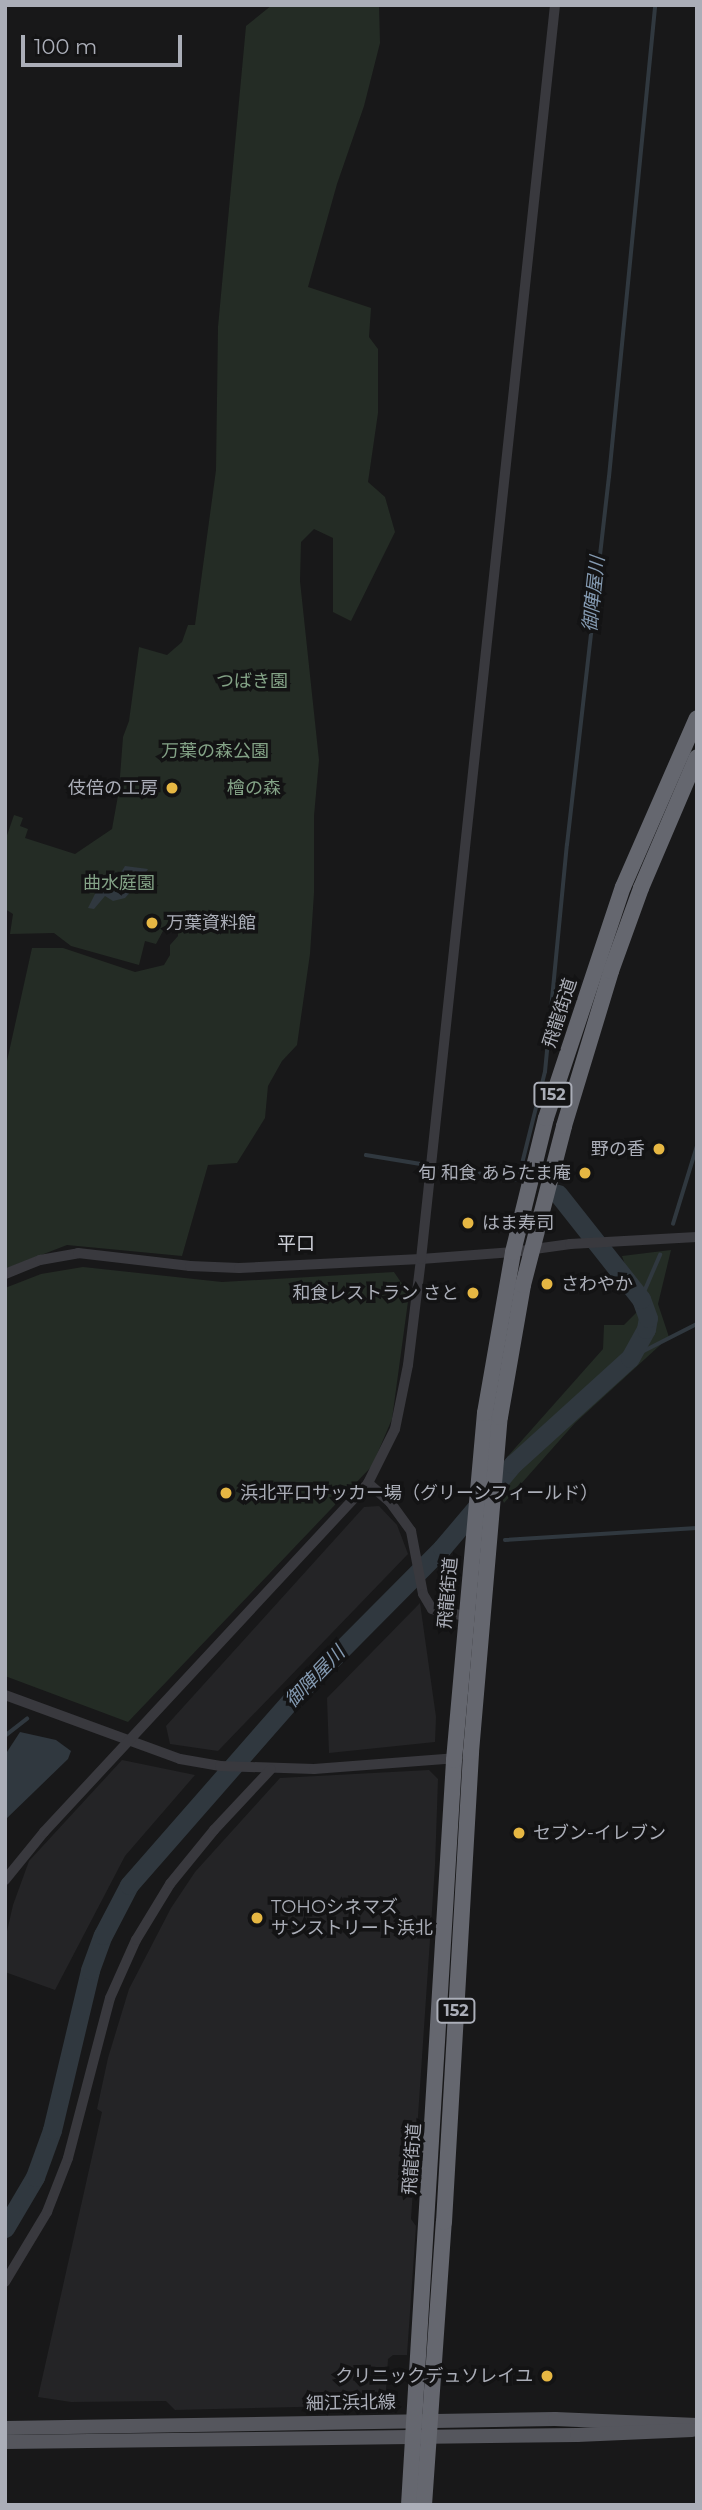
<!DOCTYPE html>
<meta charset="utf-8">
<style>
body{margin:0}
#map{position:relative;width:702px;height:2510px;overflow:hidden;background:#181819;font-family:Montserrat,"Noto Sans JP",sans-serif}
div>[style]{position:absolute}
.built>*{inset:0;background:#242426}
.green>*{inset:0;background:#242c25}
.water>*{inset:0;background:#30383f}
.stream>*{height:3.5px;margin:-1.75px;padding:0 1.75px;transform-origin:1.75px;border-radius:1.75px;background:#30383f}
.river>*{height:19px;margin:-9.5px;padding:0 9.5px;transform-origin:9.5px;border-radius:9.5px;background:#30383f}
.minor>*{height:10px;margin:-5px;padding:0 5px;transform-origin:5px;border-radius:5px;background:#39393e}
.major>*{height:14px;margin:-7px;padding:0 7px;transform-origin:7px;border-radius:7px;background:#55565d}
.highway>*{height:16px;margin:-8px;padding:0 8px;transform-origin:8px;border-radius:8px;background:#65676f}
.dots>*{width:19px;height:19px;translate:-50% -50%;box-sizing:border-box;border:4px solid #131314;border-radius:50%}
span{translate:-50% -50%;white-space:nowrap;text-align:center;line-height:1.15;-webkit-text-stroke:7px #131314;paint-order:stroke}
.shield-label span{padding:2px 5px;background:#131314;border:2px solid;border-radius:5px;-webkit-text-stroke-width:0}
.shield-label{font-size:16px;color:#abaeb8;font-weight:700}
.park-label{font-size:18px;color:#83a286}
.poi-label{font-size:18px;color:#abaeb8}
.right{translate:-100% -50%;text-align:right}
.left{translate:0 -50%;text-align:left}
.street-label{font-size:18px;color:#abaeb8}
.water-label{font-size:19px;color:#849ab1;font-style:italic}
.neighbourhood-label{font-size:19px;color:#cbcdd5}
.frame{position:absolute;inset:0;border:7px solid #abaeb8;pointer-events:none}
.scale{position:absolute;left:21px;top:35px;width:161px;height:32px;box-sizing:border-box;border:4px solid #abaeb8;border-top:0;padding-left:9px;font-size:21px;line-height:24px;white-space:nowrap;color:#abaeb8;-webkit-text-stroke:5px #131314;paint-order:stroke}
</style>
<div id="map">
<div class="built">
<div style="clip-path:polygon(379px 1506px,397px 1525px,408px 1554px,218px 1751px,170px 1744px,166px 1726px,364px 1507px)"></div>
<div style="clip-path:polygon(420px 1603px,436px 1717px,435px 1742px,329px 1753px,327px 1698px)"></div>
<div style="clip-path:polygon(122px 1760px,195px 1775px,125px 1856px,55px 1990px,5px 1972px,5px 1940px,13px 1905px,29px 1861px)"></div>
<div style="clip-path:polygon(429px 1770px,438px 1779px,435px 1866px,411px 2219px,416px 2226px,407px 2355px,393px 2355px,388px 2359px,386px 2390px,376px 2400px,346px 2400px,339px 2406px,175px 2410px,166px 2401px,71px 2402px,38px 2397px,102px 2112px,97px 2109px,108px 2058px,129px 1989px,171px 1908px,195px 1872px,280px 1778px)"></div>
</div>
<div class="green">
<div style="clip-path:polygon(272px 5px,379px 5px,380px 43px,364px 106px,337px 184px,308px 287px,371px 308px,369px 337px,378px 349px,378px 413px,368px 482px,385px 497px,395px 532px,351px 621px,333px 612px,333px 538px,314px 529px,301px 542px,300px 581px,319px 760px,314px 816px,314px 893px,310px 954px,297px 1045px,282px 1061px,268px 1086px,265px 1118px,237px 1163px,208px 1165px,182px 1256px,67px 1245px,5px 1269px,5px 1070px,32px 948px,63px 948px,135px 972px,164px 965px,170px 955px,170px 945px,178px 936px,178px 927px,170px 918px,156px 944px,145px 941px,139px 965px,71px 946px,54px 933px,10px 934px,13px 914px,5px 909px,5px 841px,14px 815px,23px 818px,20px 826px,28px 829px,25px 838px,75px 854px,112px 829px,119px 790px,123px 737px,129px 721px,139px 647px,167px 655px,182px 642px,188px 625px,195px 625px,216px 470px,218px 327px,246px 26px)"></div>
<div style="clip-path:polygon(671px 1250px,658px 1304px,669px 1337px,575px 1423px,504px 1503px,502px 1498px,507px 1457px,603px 1349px,604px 1325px,624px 1325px,640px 1309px,622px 1256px)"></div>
<div style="clip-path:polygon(83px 1267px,222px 1282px,394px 1272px,409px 1294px,392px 1419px,372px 1466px,128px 1722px,5px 1676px,5px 1288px,41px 1274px)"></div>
</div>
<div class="water">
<div style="clip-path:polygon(125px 866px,148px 869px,143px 877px,135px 871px,126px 873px,134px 888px,125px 898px,113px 901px,105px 896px,94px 909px,88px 908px,96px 892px,109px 889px,118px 892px,123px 888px,120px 874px)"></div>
<div style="clip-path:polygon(20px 1732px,56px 1740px,71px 1751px,68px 1759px,5px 1820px,5px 1755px)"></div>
</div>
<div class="stream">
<div style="left:366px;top:1155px;width:154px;rotate:9.3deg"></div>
<div style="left:518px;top:1180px;width:111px;rotate:-76deg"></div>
<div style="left:545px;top:1072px;width:228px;rotate:-84.5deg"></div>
<div style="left:567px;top:845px;width:370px;rotate:-83.5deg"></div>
<div style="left:609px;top:477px;width:474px;rotate:-84.4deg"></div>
<div style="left:673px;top:1224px;width:82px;rotate:-72.9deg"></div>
<div style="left:641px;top:1299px;width:48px;rotate:-66.6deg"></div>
<div style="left:630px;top:1358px;width:75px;rotate:-26.9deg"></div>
<div style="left:452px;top:1533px;width:10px;rotate:6deg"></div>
<div style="left:505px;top:1540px;width:192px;rotate:-3.6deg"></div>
<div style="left:5px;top:1736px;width:28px;rotate:-38deg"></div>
</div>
<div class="river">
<div style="left:5px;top:2228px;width:59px;rotate:-59.5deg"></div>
<div style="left:35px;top:2177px;width:50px;rotate:-70.1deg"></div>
<div style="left:52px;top:2130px;width:164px;rotate:-76.6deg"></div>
<div style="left:90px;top:1970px;width:37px;rotate:-70deg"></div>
<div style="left:103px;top:1935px;width:56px;rotate:-62.5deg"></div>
<div style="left:129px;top:1885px;width:247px;rotate:-48.8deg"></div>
<div style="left:292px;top:1699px;width:213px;rotate:-45.2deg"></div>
<div style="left:442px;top:1548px;width:110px;rotate:-49.8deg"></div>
<div style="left:513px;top:1464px;width:158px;rotate:-42.2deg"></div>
<div style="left:630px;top:1358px;width:33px;rotate:-61deg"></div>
<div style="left:646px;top:1329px;width:11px;rotate:-80deg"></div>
<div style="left:648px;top:1318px;width:20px;rotate:-110deg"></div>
<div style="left:641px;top:1299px;width:134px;rotate:-128.3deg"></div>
</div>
<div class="minor">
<div style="left:5px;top:1274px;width:38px;rotate:-22deg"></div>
<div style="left:40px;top:1260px;width:39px;rotate:-10deg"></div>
<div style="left:78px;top:1253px;width:113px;rotate:6.6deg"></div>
<div style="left:190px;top:1266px;width:49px;rotate:2.3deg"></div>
<div style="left:239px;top:1268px;width:182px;rotate:-2.8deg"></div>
<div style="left:421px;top:1259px;width:92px;rotate:-4.4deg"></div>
<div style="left:513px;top:1252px;width:58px;rotate:-8deg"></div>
<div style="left:570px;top:1244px;width:127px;rotate:-3.2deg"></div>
<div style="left:368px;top:1483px;width:29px;rotate:41deg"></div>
<div style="left:390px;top:1502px;width:36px;rotate:54deg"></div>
<div style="left:411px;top:1531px;width:64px;rotate:79.2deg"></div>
<div style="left:423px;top:1594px;width:17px;rotate:59deg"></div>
<div style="left:432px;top:1609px;width:34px;rotate:12deg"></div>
<div style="left:5px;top:1695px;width:186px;rotate:20.1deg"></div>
<div style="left:180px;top:1759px;width:41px;rotate:9.9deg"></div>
<div style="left:220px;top:1766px;width:94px;rotate:1.8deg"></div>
<div style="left:314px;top:1769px;width:144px;rotate:-4.4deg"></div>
<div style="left:5px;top:1880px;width:62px;rotate:-50.9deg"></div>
<div style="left:44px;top:1832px;width:476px;rotate:-47.1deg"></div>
<div style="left:368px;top:1483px;width:60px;rotate:-63.4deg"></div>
<div style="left:395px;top:1429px;width:65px;rotate:-78.5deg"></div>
<div style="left:408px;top:1365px;width:107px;rotate:-83deg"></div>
<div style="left:421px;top:1259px;width:1261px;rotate:-83.9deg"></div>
<div style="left:5px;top:2282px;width:82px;rotate:-59deg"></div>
<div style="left:47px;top:2212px;width:58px;rotate:-68.7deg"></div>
<div style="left:68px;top:2158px;width:165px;rotate:-75.3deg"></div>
<div style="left:110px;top:1998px;width:64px;rotate:-65.9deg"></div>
<div style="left:136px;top:1940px;width:66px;rotate:-58.7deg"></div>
<div style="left:170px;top:1884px;width:70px;rotate:-50.8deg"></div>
<div style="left:214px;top:1830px;width:83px;rotate:-46.9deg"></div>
</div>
<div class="major">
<div style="left:5px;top:2428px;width:550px;rotate:-0.94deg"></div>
<div style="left:555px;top:2419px;width:142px;rotate:2.4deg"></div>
<div style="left:5px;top:2442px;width:572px;rotate:-0.7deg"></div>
<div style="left:577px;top:2435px;width:115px;rotate:-2.5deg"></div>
</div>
<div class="highway">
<div style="left:409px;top:2505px;width:746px;rotate:-86.54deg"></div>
<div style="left:454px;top:1760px;width:348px;rotate:-84.9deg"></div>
<div style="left:485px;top:1413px;width:163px;rotate:-80.1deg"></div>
<div style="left:513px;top:1252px;width:138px;rotate:-76.2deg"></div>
<div style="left:546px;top:1118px;width:243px;rotate:-71.6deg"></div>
<div style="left:623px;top:887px;width:184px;rotate:-66.4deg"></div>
<div style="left:424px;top:2505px;width:284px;rotate:-86deg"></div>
<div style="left:444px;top:2222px;width:471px;rotate:-86.7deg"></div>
<div style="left:471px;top:1752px;width:336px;rotate:-85.1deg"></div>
<div style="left:500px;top:1417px;width:134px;rotate:-80.1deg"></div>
<div style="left:523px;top:1285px;width:164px;rotate:-75.5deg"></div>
<div style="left:564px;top:1126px;width:162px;rotate:-73.1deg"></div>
<div style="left:611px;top:971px;width:88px;rotate:-70.1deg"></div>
<div style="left:641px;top:888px;width:142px;rotate:-66.9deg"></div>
</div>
<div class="dots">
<div style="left:172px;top:788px;background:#e6b743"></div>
<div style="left:152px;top:923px;background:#e6b743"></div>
<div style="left:659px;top:1149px;background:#e6b743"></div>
<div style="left:585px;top:1173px;background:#e6b743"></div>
<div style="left:468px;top:1223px;background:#e6b743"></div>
<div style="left:547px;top:1284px;background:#e6b743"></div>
<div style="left:473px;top:1293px;background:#e6b743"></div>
<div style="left:226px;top:1493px;background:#e6b743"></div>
<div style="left:519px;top:1833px;background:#e6b743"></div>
<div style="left:257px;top:1918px;background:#e6b743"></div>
<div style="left:547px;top:2376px;background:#e6b743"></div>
</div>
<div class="shield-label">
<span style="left:553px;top:1095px">152</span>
<span style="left:456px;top:2011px">152</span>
</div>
<div class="park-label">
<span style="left:252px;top:681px">つばき園</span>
<span style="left:215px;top:751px">万葉の森公園</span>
<span style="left:254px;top:788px">檜の森</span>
<span style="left:119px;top:883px">曲水庭園</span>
</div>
<div class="poi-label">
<span class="right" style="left:158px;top:788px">伎倍の工房</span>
<span class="left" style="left:166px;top:923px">万葉資料館</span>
<span class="right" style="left:645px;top:1149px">野の香</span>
<span class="right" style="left:571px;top:1173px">旬 和食 あらたま庵</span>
<span class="left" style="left:482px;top:1223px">はま寿司</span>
<span class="left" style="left:561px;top:1284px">さわやか</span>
<span class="right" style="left:459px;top:1293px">和食レストラン さと</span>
<span class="left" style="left:240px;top:1493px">浜北平口サッカー場（グリーンフィールド）</span>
<span class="left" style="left:533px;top:1833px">セブン-イレブン</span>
<span class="left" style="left:271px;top:1918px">TOHOシネマズ<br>サンストリート浜北</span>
<span class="right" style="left:533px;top:2376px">クリニックデュソレイユ</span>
</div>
<div class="street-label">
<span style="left:560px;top:1013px;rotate:-72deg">飛龍街道</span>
<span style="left:448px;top:1593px;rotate:-85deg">飛龍街道</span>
<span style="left:412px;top:2159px;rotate:-86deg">飛龍街道</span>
<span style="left:351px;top:2403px;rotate:-1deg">細江浜北線</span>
</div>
<div class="water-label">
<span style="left:594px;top:594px;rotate:-84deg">御陣屋川</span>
<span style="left:315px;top:1677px;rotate:-46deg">御陣屋川</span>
</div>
<div class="neighbourhood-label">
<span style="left:296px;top:1244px">平口</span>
</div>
<div class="frame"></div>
<div class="scale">100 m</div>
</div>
